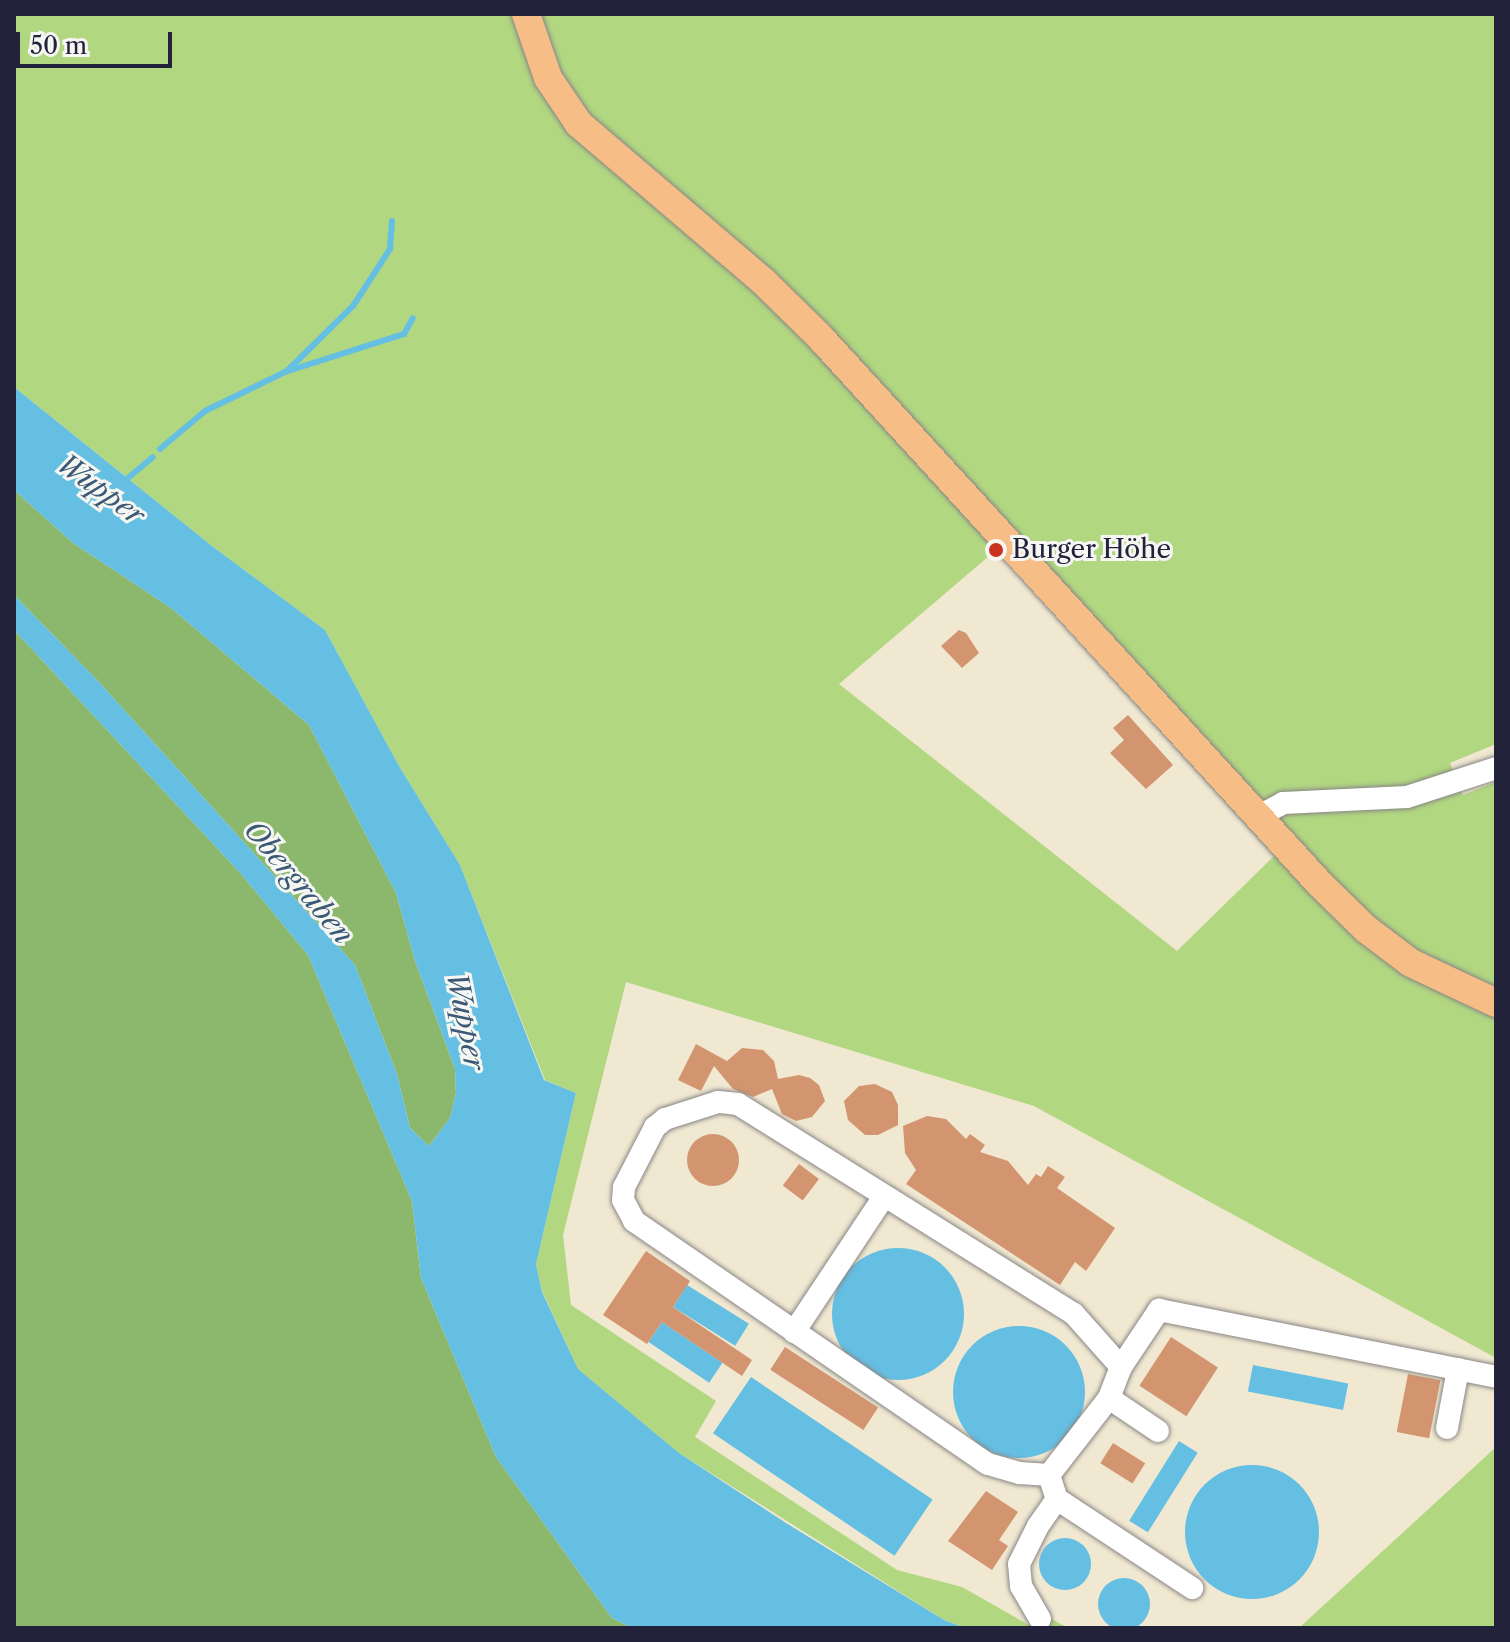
<!DOCTYPE html>
<meta charset="utf-8">
<style>
body{margin:0}
#map{position:relative;width:1510px;height:1642px;overflow:hidden;background:#f0e8d1;font-family:"Libre Caslon Text",serif}
div>[style]{position:absolute}
.green>*{inset:0;background:#b1d780}
.forest>*{inset:0;background:#8cb86e}
.water>*{inset:0;background:#65bfe3;transform-origin:0 0}
.round{border-radius:50%}
.stream>*{height:6px;margin:-3px;padding:0 3px;transform-origin:3px;border-radius:3px;background:#65bfe3}
.building>*{inset:0;background:#d39570;transform-origin:0 0}
.roads{filter:drop-shadow(0 0 2px #898586) drop-shadow(0 0 2px #898586)}
.minor>*{height:22px;margin:-11px;padding:0 11px;transform-origin:11px;border-radius:11px;background:#fff}
.major>*{height:28px;margin:-14px;padding:0 14px;transform-origin:14px;border-radius:14px;background:#f6be86}
.dots>*{width:22px;height:22px;translate:-50% -50%;box-sizing:border-box;border:4px solid #f6f6f2;border-radius:50%}
span{translate:-50% -50%;white-space:nowrap;text-align:center;line-height:1.15;-webkit-text-stroke:6px #f6f6f2;paint-order:stroke}
.poi-label{font-size:26px;color:#22223b}
.left{translate:0 -50%;text-align:left}
.water-label{font-size:28px;color:#395976;font-style:italic}
.frame{position:absolute;inset:0;border:16px solid #22223b;pointer-events:none}
.scale{position:absolute;left:16px;top:32px;width:156px;height:36px;box-sizing:border-box;border:4px solid #22223b;border-top:0;padding-left:10px;font-size:24px;line-height:28px;white-space:nowrap;color:#22223b;-webkit-text-stroke:6px #f6f6f2;paint-order:stroke}
</style>
<div id="map">
<div class="green">
<div style="clip-path:polygon(evenodd,14px 14px,1496px 14px,1496px 744px,1450px 763px,1463px 795px,1496px 782px,1496px 1358px,1034px 1106px,626px 982px,563px 1235px,571px 1305px,716px 1401px,695px 1437px,897px 1570px,962px 1587px,1029px 1625px,1046px 1616px,1068px 1628px,965px 1628px,944px 1620px,679px 1453px,578px 1369px,542px 1291px,536px 1264px,576px 1093px,545px 1080px,460px 865px,399px 766px,325px 630px,212px 546px,14px 387px,14px 14px,996px 550px,1274px 856px,1177px 951px,839px 684px,996px 550px)"></div>
<div style="clip-path:polygon(1496px 1447px,1496px 1628px,1299px 1628px)"></div>
</div>
<div class="forest">
<div style="clip-path:polygon(14px 490px,73px 543px,171px 608px,309px 725px,396px 893px,415px 961px,455px 1069px,456px 1093px,450px 1118px,429px 1146px,410px 1128px,397px 1074px,355px 965px,98px 681px,14px 595px)"></div>
<div style="clip-path:polygon(14px 630px,242px 875px,308px 955px,412px 1201px,421px 1278px,496px 1457px,612px 1618px,632px 1628px,14px 1628px)"></div>
</div>
<div class="water">
<div style="clip-path:polygon(14px 387px,212px 546px,325px 630px,399px 766px,460px 865px,544px 1080px,576px 1093px,536px 1264px,542px 1292px,578px 1369px,679px 1453px,786px 1523px,944px 1620px,965px 1628px,632px 1628px,612px 1618px,496px 1457px,421px 1278px,412px 1201px,308px 955px,242px 875px,14px 630px,14px 595px,98px 681px,355px 965px,397px 1074px,410px 1128px,429px 1146px,450px 1118px,456px 1093px,455px 1069px,415px 961px,396px 893px,309px 725px,171px 608px,73px 543px,14px 490px)"></div>
<div class="round" style="left:832px;top:1248px;width:132px;height:132px"></div>
<div style="left:687px;top:1285px;width:73px;height:26px;rotate:32deg"></div>
<div style="left:662px;top:1322px;width:73px;height:24px;rotate:34deg"></div>
<div class="round" style="left:953px;top:1326px;width:132px;height:132px"></div>
<div style="left:1253px;top:1365px;width:97px;height:27px;rotate:11deg"></div>
<div style="left:751px;top:1377px;width:219px;height:68px;rotate:34deg"></div>
<div style="left:1179px;top:1441px;width:22px;height:94px;rotate:32deg"></div>
<div class="round" style="left:1185px;top:1465px;width:134px;height:134px"></div>
<div class="round" style="left:1039px;top:1538px;width:52px;height:52px"></div>
<div class="round" style="left:1098px;top:1578px;width:52px;height:52px"></div>
</div>
<div class="stream">
<div style="left:288px;top:371px;width:122px;rotate:-17.7deg"></div>
<div style="left:404px;top:334px;width:18px;rotate:-61deg"></div>
<div style="left:160px;top:449px;width:59px;rotate:-40.2deg"></div>
<div style="left:205px;top:411px;width:91px;rotate:-26deg"></div>
<div style="left:287px;top:371px;width:93px;rotate:-44.6deg"></div>
<div style="left:353px;top:306px;width:68px;rotate:-57deg"></div>
<div style="left:390px;top:249px;width:28px;rotate:-86deg"></div>
<div style="left:122px;top:483px;width:40px;rotate:-40deg"></div>
</div>
<div class="building">
<div style="clip-path:polygon(959px 630px,966px 633px,979px 653px,962px 668px,941px 646px)"></div>
<div style="clip-path:polygon(1128px 715px,1173px 765px,1146px 789px,1110px 753px,1124px 740px,1113px 728px)"></div>
<div style="clip-path:polygon(696px 1044px,727px 1061px,742px 1048px,763px 1050px,774px 1061px,778px 1079px,799px 1075px,810px 1078px,819px 1085px,825px 1101px,812px 1117px,796px 1121px,782px 1114px,772px 1089px,753px 1097px,733px 1089px,714px 1066px,701px 1091px,678px 1080px)"></div>
<div style="clip-path:polygon(875px 1084px,892px 1092px,898px 1105px,898px 1125px,878px 1135px,865px 1135px,848px 1120px,844px 1101px,859px 1086px)"></div>
<div style="clip-path:polygon(927px 1116px,946px 1119px,966px 1139px,970px 1134px,985px 1145px,980px 1152px,1008px 1161px,1028px 1185px,1036px 1174px,1041px 1177px,1048px 1166px,1065px 1177px,1057px 1188px,1115px 1228px,1086px 1271px,1075px 1262px,1060px 1285px,906px 1184px,916px 1170px,905px 1153px,903px 1126px)"></div>
<div class="round" style="left:687px;top:1134px;width:52px;height:52px"></div>
<div style="left:799px;top:1164px;width:25px;height:27px;rotate:37deg"></div>
<div style="clip-path:polygon(646px 1251px,690px 1281px,673px 1307px,752px 1360px,742px 1376px,662px 1322px,647px 1344px,603px 1315px)"></div>
<div style="left:1171px;top:1337px;width:56px;height:58px;rotate:33deg"></div>
<div style="left:785px;top:1347px;width:111px;height:27px;rotate:33deg"></div>
<div style="left:1408px;top:1374px;width:33px;height:59px;rotate:11deg"></div>
<div style="left:1113px;top:1443px;width:38px;height:24px;rotate:32deg"></div>
<div style="clip-path:polygon(986px 1491px,1018px 1512px,999px 1540px,1008px 1546px,992px 1570px,948px 1541px)"></div>
</div>
<div class="roads">
<div class="minor">
<div style="left:1257px;top:817px;width:30px;rotate:-28deg"></div>
<div style="left:1283px;top:803px;width:124px;rotate:-2.8deg"></div>
<div style="left:1407px;top:797px;width:94px;rotate:-18deg"></div>
<div style="left:794px;top:1332px;width:161px;rotate:-56.4deg"></div>
<div style="left:1121px;top:1367px;width:71px;rotate:-131.6deg"></div>
<div style="left:1074px;top:1314px;width:396px;rotate:-148deg"></div>
<div style="left:738px;top:1104px;width:20px;rotate:-174deg"></div>
<div style="left:718px;top:1102px;width:56px;rotate:162.2deg"></div>
<div style="left:665px;top:1119px;width:13px;rotate:141deg"></div>
<div style="left:655px;top:1127px;width:68px;rotate:117.3deg"></div>
<div style="left:624px;top:1187px;width:13px;rotate:94deg"></div>
<div style="left:623px;top:1200px;width:24px;rotate:62deg"></div>
<div style="left:634px;top:1221px;width:429px;rotate:34.5deg"></div>
<div style="left:988px;top:1464px;width:33px;rotate:16deg"></div>
<div style="left:1020px;top:1473px;width:29px;rotate:4deg"></div>
<div style="left:1049px;top:1475px;width:98px;rotate:-52.1deg"></div>
<div style="left:1109px;top:1398px;width:33px;rotate:-69deg"></div>
<div style="left:1121px;top:1367px;width:69px;rotate:-56.3deg"></div>
<div style="left:1159px;top:1310px;width:344px;rotate:11.2deg"></div>
<div style="left:1109px;top:1398px;width:59px;rotate:34deg"></div>
<div style="left:1447px;top:1428px;width:60px;rotate:-79.4deg"></div>
<div style="left:1049px;top:1475px;width:25px;rotate:72deg"></div>
<div style="left:1057px;top:1499px;width:162px;rotate:33.4deg"></div>
<div style="left:1040px;top:1619px;width:38px;rotate:-120deg"></div>
<div style="left:1021px;top:1586px;width:22px;rotate:-95deg"></div>
<div style="left:1019px;top:1564px;width:42px;rotate:-63.4deg"></div>
<div style="left:1038px;top:1526px;width:33px;rotate:-55deg"></div>
</div>
<div class="major">
<div style="left:526px;top:14px;width:68px;rotate:71deg"></div>
<div style="left:548px;top:78px;width:55px;rotate:56deg"></div>
<div style="left:579px;top:124px;width:243px;rotate:40.5deg"></div>
<div style="left:764px;top:282px;width:77px;rotate:44.5deg"></div>
<div style="left:819px;top:336px;width:741px;rotate:47.57deg"></div>
<div style="left:1319px;top:883px;width:66px;rotate:44.4deg"></div>
<div style="left:1366px;top:929px;width:56px;rotate:37.1deg"></div>
<div style="left:1411px;top:963px;width:94px;rotate:25.2deg"></div>
</div>
</div>
<div class="dots">
<div style="left:996px;top:550px;background:#c8321e"></div>
</div>
<div class="poi-label">
<span class="left" style="left:1012px;top:550px">Burger Höhe</span>
</div>
<div class="water-label">
<span style="left:101px;top:489px;rotate:36deg">Wupper</span>
<span style="left:299px;top:882px;rotate:50deg">Obergraben</span>
<span style="left:466px;top:1021px;rotate:79deg">Wupper</span>
</div>
<div class="frame"></div>
<div class="scale">50 m</div>
</div>
